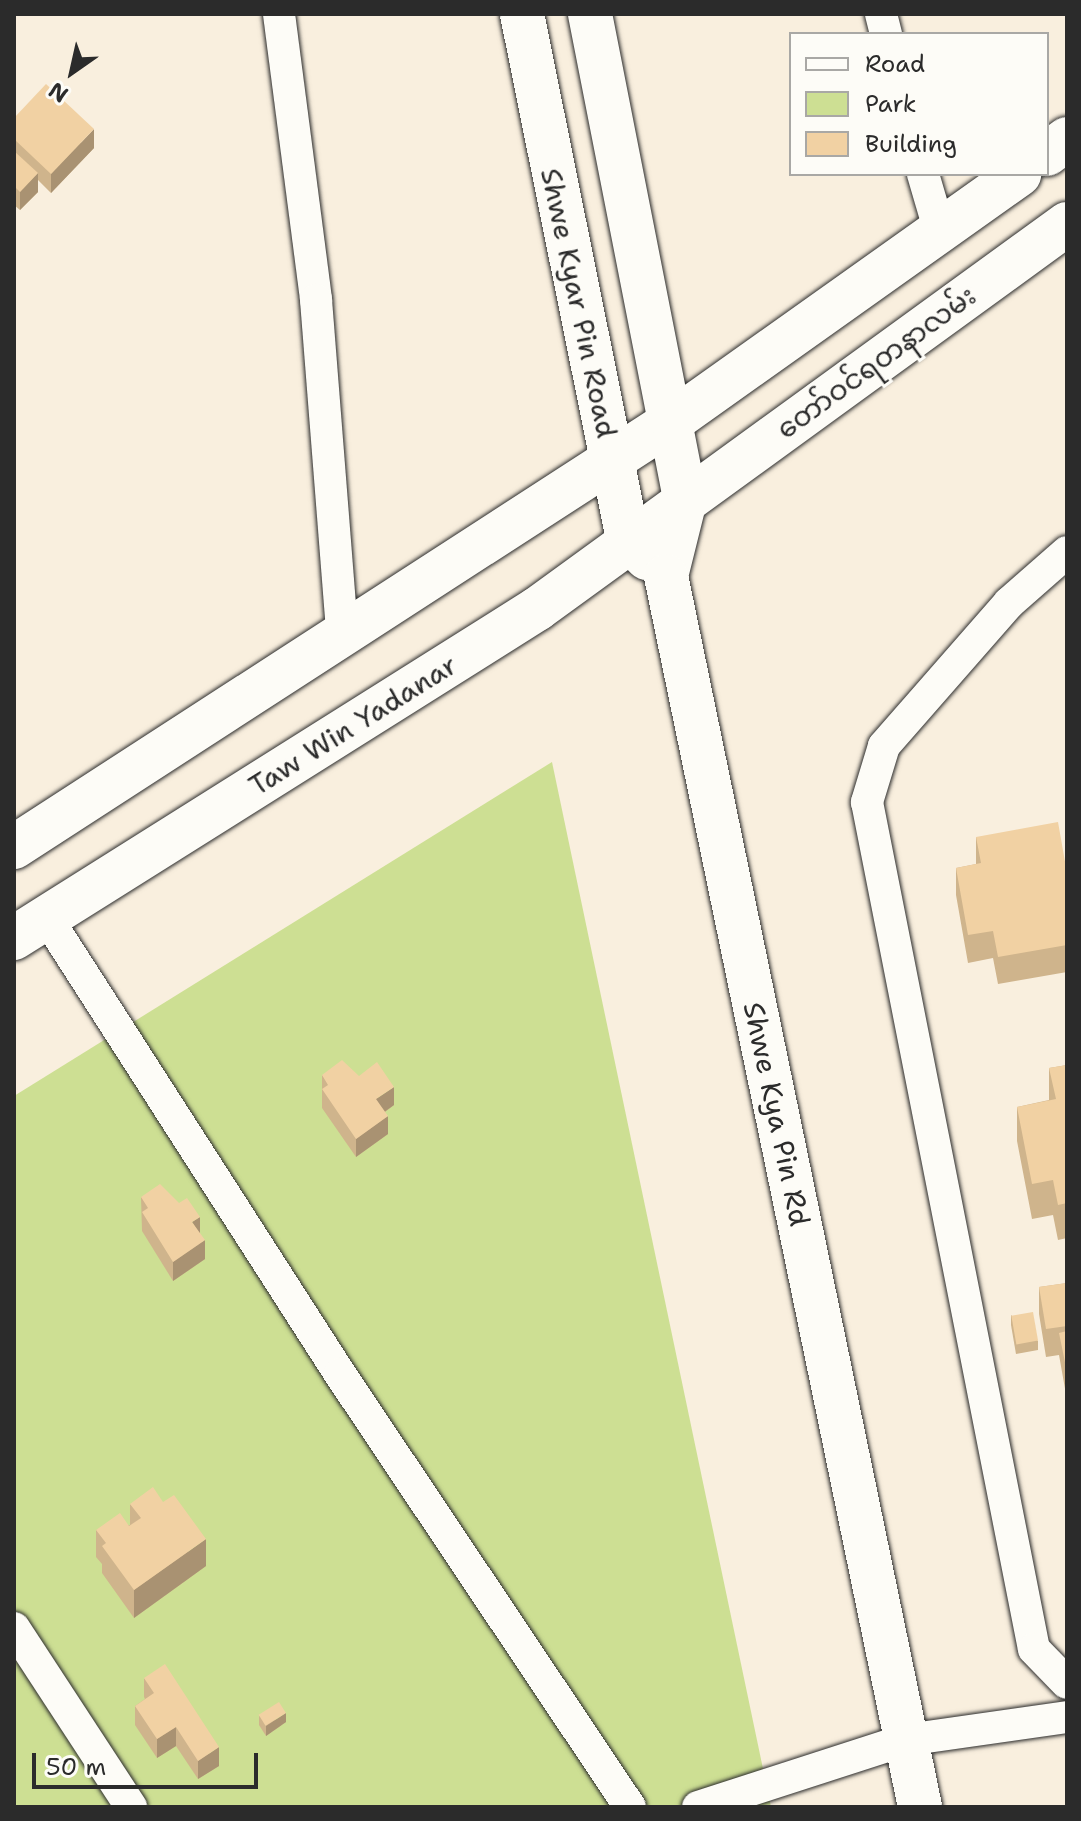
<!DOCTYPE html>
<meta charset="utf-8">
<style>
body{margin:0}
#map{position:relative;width:1081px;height:1821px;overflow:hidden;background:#f9efde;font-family:"Shantell Sans","Noto Sans Myanmar",sans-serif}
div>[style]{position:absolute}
.green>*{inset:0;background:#cddf93}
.roads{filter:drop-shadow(0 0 2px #2b2b2b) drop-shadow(0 0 2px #2b2b2b)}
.street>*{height:32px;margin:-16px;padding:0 16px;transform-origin:16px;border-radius:16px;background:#fdfcf7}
.secondary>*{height:44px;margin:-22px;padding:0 22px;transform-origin:22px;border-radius:22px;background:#fdfcf7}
.wall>*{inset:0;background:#cfb48c}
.shaded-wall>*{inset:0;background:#a99272}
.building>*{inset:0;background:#f1d1a3;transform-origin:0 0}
span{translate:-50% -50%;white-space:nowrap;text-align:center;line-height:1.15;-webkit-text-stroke:6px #fdfcf7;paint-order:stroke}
.street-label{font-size:28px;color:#2b2b2b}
.frame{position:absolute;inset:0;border:16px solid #2b2b2b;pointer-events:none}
.legend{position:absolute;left:789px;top:32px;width:260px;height:144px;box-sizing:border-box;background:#fdfcf7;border:2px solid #a9a8a5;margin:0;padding:10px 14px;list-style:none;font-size:24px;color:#2b2b2b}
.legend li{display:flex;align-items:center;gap:16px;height:40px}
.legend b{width:40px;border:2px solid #a9a8a5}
.north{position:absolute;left:32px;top:32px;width:80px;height:80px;-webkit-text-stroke:6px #fdfcf7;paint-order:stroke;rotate:214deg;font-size:22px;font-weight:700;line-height:32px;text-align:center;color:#2b2b2b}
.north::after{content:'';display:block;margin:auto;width:28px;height:36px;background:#2b2b2b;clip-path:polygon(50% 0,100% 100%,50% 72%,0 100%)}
.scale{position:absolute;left:32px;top:1753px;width:226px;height:36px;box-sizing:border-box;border:4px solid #2b2b2b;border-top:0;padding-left:10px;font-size:24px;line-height:28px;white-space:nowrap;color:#2b2b2b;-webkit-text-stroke:6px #fdfcf7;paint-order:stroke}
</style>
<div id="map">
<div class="green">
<div style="clip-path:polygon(552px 762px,771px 1807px,14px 1807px,14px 1096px)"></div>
</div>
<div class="roads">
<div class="street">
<div style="left:279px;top:14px;width:288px;rotate:82.6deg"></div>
<div style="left:316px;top:300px;width:335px;rotate:85.5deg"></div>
<div style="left:881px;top:14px;width:21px;rotate:76deg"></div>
<div style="left:923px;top:174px;width:60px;rotate:73.7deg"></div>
<div style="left:1067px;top:552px;width:77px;rotate:138.7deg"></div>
<div style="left:1009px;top:603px;width:190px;rotate:131.2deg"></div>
<div style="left:884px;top:746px;width:59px;rotate:106.9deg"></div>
<div style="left:867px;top:802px;width:863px;rotate:78.85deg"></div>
<div style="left:1034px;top:1649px;width:47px;rotate:45.9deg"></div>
<div style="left:47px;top:918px;width:542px;rotate:57.28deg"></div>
<div style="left:340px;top:1374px;width:521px;rotate:56.19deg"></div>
<div style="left:14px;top:1628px;width:214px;rotate:56.8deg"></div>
<div style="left:698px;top:1807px;width:219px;rotate:-17.9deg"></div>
<div style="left:906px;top:1740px;width:163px;rotate:-8.1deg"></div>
</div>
<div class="secondary">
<div style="left:522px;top:14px;width:536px;rotate:78.59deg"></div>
<div style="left:628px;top:539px;width:27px;rotate:45deg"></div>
<div style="left:590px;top:14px;width:495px;rotate:78.9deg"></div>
<div style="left:685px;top:500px;width:78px;rotate:104deg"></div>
<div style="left:666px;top:576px;width:1257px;rotate:78.34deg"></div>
<div style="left:1047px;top:154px;width:25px;rotate:-37deg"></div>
<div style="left:14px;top:847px;width:784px;rotate:-32.92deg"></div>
<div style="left:672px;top:421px;width:426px;rotate:-35.4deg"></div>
<div style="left:14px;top:938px;width:618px;rotate:-32.17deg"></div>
<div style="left:537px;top:609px;width:655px;rotate:-36deg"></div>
</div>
</div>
<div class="wall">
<div style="clip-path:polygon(14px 118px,94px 148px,51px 193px,38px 180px,38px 192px,20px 210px,14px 205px)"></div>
<div style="clip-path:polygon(976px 837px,1067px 873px,1067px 972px,998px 984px,993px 958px,968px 963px,956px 895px,956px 868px,976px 864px)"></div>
<div style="clip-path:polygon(1067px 1065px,1067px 1238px,1058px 1240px,1053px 1215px,1032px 1219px,1017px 1141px,1017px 1107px,1049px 1100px,1049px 1068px)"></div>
<div style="clip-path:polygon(322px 1075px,394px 1105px,385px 1112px,388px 1134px,356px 1157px,322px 1108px)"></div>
<div style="clip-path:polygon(141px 1197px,200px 1233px,205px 1259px,173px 1281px,142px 1231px)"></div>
<div style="clip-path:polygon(1067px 1283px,1067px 1400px,1059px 1355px,1046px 1357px,1039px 1314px,1039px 1287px)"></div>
<div style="clip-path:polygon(1011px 1315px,1038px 1341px,1038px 1350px,1016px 1354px,1011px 1325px)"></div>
<div style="clip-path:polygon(130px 1504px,206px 1566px,134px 1618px,102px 1573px,102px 1564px,96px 1557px,96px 1530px,130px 1525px)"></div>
<div style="clip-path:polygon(144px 1678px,219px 1766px,198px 1779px,176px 1746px,157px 1758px,135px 1725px,135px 1706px,145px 1699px,144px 1697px)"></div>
<div style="clip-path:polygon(259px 1716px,286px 1722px,266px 1736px,259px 1725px)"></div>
</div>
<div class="shaded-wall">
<div style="clip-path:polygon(94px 129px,94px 148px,51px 193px,51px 174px)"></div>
<div style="clip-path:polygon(38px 173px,38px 192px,20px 210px,20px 192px)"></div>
<div style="clip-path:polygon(394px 1087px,394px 1105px,376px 1118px,376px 1099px)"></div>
<div style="clip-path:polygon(388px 1116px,388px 1134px,356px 1157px,356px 1139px)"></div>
<div style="clip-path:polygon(200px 1217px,200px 1235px,192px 1222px)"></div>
<div style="clip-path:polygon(205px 1240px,205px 1259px,173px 1281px,173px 1262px)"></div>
<div style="clip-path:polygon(206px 1539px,206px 1566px,134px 1618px,134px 1590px)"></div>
<div style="clip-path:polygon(286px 1713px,286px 1722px,266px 1736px,266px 1726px)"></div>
<div style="clip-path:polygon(176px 1727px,176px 1746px,157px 1758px,157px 1739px)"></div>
<div style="clip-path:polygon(219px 1747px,219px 1766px,198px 1779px,198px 1761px)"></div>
</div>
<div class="building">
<div style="clip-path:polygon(46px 84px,94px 129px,51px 174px,14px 139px,14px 118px)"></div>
<div style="clip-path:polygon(14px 151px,38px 173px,20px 192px,14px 186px)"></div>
<div style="clip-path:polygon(1058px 822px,1067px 873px,1067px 945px,998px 957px,993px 931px,968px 935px,956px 868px,981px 863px,976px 837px)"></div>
<div style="clip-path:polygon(342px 1060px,359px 1076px,377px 1062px,394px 1087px,376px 1099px,388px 1116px,356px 1139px,322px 1089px,328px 1085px,322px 1075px)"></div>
<div style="clip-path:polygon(1067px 1065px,1067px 1203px,1058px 1205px,1053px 1180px,1032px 1184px,1017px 1107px,1056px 1099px,1049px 1068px)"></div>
<div style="clip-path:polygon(160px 1184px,179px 1203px,187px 1198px,200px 1217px,192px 1222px,205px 1240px,173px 1262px,142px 1212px,148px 1208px,141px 1197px)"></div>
<div style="clip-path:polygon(1067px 1283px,1067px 1326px,1046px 1329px,1039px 1287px)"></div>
<div style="left:1033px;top:1312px;width:29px;height:22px;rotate:80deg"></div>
<div style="clip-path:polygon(1067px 1331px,1067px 1372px,1059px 1333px)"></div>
<div style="clip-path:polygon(153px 1487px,163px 1502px,174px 1495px,206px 1539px,134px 1590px,102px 1546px,106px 1543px,96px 1530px,120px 1513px,129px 1526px,141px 1518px,130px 1504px)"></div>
<div style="clip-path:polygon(165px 1664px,219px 1747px,198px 1761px,176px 1727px,157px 1739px,135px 1706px,154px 1693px,144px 1678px)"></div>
<div style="left:279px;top:1702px;width:13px;height:24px;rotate:58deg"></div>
</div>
<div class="street-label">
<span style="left:579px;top:303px;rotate:78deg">Shwe Kyar Pin Road</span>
<span style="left:876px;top:362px;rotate:-36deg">တော်ဝင်ရတနာလမ်း</span>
<span style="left:353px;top:725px;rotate:-32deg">Taw Win Yadanar</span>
<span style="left:777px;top:1114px;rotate:78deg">Shwe Kya Pin Rd</span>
</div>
<div class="frame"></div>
<ul class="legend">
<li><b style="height:10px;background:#fdfcf7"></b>Road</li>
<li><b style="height:22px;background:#cddf93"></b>Park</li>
<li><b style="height:22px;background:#f1d1a3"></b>Building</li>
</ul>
<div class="north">N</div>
<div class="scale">50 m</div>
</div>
